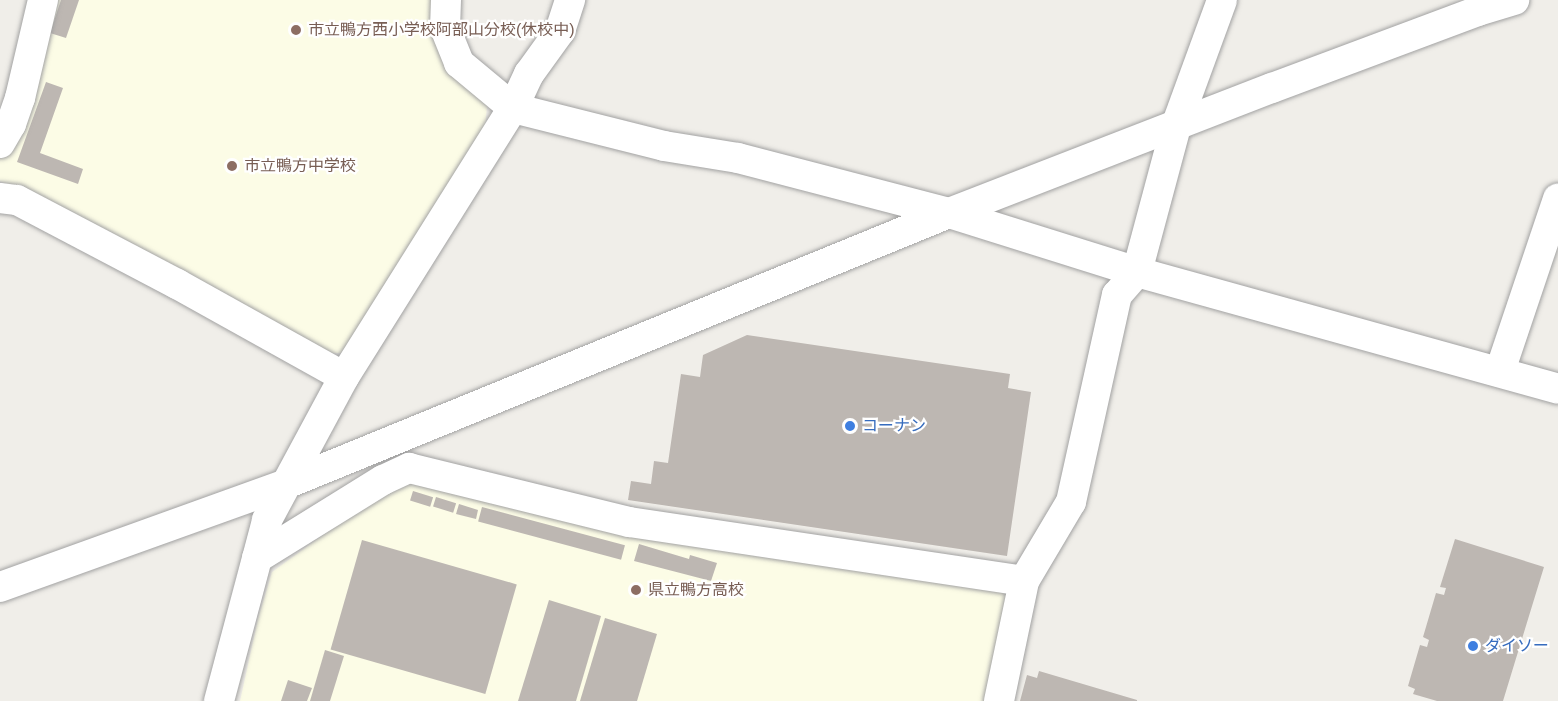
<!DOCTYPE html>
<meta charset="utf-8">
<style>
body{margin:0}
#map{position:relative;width:1558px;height:701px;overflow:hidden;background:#f0eee9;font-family:Arial,"Noto Sans JP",sans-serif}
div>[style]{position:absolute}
.education>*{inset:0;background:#fcfce6}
.building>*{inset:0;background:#bdb7b2;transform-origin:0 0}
.roads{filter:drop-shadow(0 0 2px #a2a2a2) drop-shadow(0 0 2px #a2a2a2)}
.minor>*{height:30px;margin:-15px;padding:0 15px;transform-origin:15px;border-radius:15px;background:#fff}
.dots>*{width:16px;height:16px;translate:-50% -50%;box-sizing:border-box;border:3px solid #fff;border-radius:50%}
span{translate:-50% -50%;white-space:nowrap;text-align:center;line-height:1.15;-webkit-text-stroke:4.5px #fff;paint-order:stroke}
.education-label{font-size:16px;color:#785e54}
.left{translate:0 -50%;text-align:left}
.shop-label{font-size:16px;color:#366cbe}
</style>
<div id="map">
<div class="education">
<div style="clip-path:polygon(46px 0,434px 0,477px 92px,487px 106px,485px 128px,342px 353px,326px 353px,31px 194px,0 181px,0 151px)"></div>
<div style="clip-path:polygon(406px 475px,999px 583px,1011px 598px,990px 701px,240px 701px,258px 619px,272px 572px)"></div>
</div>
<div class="building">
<div style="clip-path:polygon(61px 0,79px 0,66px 38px,50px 33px)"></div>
<div style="clip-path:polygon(46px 82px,63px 88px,40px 153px,83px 169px,78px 184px,17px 162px)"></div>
<div style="clip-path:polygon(747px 335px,1010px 374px,1008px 388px,1031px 392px,1007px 556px,628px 500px,631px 481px,651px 484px,654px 461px,668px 463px,681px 374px,700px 377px,703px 355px)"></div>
<div style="left:413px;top:491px;width:21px;height:10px;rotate:17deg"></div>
<div style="left:436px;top:497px;width:21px;height:10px;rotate:17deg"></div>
<div style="clip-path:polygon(459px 504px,478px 510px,476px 519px,456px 514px)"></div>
<div style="left:482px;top:507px;width:148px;height:15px;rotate:15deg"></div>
<div style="clip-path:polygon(1455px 539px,1544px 567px,1503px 701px,1437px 701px,1413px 694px,1415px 689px,1408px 686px,1420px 645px,1427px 647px,1429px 640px,1423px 637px,1436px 593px,1444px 595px,1446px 588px,1440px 587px)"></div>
<div style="left:362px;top:540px;width:161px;height:114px;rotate:16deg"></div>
<div style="clip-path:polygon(639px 544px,689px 559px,690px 555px,717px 563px,711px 581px,634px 561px)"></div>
<div style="clip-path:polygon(549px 600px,601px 616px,576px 701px,518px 701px)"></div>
<div style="clip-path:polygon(605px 618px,657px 634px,637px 701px,580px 701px)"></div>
<div style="clip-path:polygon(325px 650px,344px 656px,330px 701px,310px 701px)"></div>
<div style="clip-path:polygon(1039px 671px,1137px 700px,1137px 701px,1020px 701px,1027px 675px,1037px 678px)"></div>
<div style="clip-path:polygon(288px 680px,312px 688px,307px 701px,281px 701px)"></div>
</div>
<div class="roads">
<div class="minor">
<div style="left:446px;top:0;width:28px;rotate:92deg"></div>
<div style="left:445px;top:28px;width:38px;rotate:68deg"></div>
<div style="left:459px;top:63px;width:70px;rotate:39.8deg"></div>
<div style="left:513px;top:108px;width:156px;rotate:14.1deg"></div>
<div style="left:664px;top:146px;width:75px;rotate:9.2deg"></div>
<div style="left:738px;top:158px;width:218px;rotate:14.6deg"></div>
<div style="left:949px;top:213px;width:197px;rotate:17.4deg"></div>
<div style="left:1137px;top:272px;width:437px;rotate:15.5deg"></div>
<div style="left:0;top:143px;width:22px;rotate:-60deg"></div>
<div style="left:11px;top:124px;width:28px;rotate:-71deg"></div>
<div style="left:20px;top:98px;width:101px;rotate:-76.8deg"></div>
<div style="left:0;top:198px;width:17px;rotate:7deg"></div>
<div style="left:17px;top:200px;width:181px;rotate:27.7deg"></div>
<div style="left:177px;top:284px;width:191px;rotate:29.1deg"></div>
<div style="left:1500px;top:371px;width:182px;rotate:-71.4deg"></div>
<div style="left:257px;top:558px;width:148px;rotate:-31.8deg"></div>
<div style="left:383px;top:480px;width:29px;rotate:-25deg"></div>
<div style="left:409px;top:468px;width:227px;rotate:13.8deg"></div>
<div style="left:629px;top:522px;width:399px;rotate:8.5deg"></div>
<div style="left:0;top:587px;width:304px;rotate:-19.8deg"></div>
<div style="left:286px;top:484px;width:716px;rotate:-22.23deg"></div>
<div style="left:949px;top:213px;width:346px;rotate:-21.2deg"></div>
<div style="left:1272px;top:88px;width:220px;rotate:-20.5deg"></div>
<div style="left:1478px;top:11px;width:38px;rotate:-17deg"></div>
<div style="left:219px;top:701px;width:187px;rotate:-75.1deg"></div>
<div style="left:267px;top:520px;width:162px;rotate:-61.7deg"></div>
<div style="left:344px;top:377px;width:318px;rotate:-57.9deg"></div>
<div style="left:513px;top:108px;width:38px;rotate:-65deg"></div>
<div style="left:529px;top:74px;width:53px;rotate:-54.2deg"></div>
<div style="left:560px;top:31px;width:33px;rotate:-72deg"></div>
<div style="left:999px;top:701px;width:123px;rotate:-78.2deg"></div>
<div style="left:1024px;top:581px;width:92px;rotate:-59.3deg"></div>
<div style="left:1071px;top:502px;width:212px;rotate:-77.5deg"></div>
<div style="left:1117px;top:295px;width:30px;rotate:-49deg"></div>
<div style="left:1137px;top:272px;width:151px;rotate:-75deg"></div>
<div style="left:1176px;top:126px;width:134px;rotate:-69.9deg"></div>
</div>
</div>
<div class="dots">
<div style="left:296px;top:30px;background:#8d6e63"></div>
<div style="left:232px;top:166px;background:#8d6e63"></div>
<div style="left:850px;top:426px;background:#3f7fe0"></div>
<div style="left:636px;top:590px;background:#8d6e63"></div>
<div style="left:1473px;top:646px;background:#3f7fe0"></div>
</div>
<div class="education-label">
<span class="left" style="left:308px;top:30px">市立鴨方西小学校阿部山分校(休校中)</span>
<span class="left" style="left:244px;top:166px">市立鴨方中学校</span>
<span class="left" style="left:648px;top:590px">県立鴨方高校</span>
</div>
<div class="shop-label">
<span class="left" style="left:862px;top:426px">コーナン</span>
<span class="left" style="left:1485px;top:646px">ダイソー</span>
</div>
</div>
